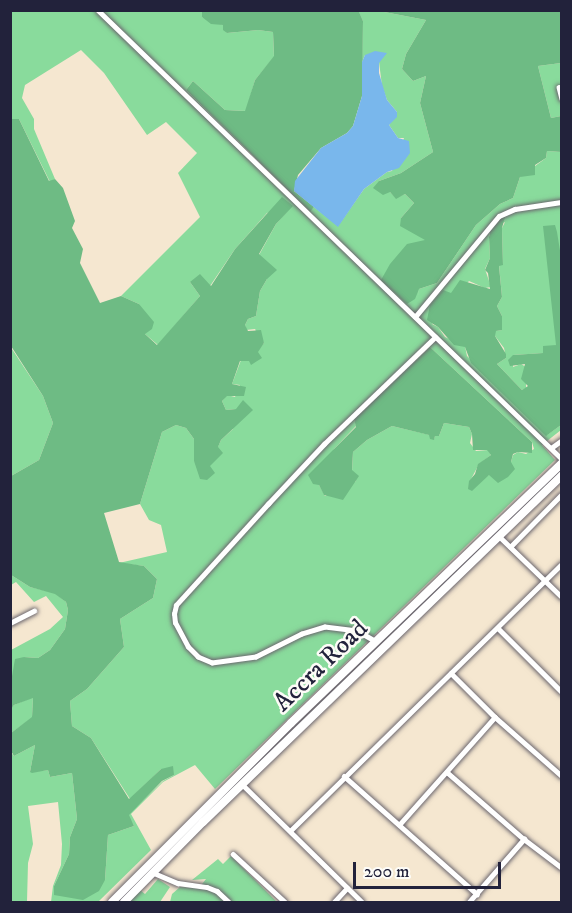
<!DOCTYPE html>
<style>
body{margin:0}
#map{position:relative;width:572px;height:913px;overflow:hidden;background:#f5e7d0;font-family:"IM FELL DW Pica",serif}
div>[style]{position:absolute}
.green>*{inset:0;background:#89db9c}
.forest>*{inset:0;background:#6ebb84}
.water>*{inset:0;background:#79b7ec}
.roads{filter:drop-shadow(0 0 2px #6c676f) drop-shadow(0 0 2px #6c676f)}
.minor>*{height:4.5px;margin:-2.25px;padding:0 2.25px;transform-origin:2.25px;border-radius:2.25px;background:#fff}
.trunk>*{height:8px;margin:-4px;padding:0 4px;transform-origin:4px;border-radius:4px;background:#fff}
span{translate:-50% -50%;white-space:nowrap;text-align:center;line-height:1.15;-webkit-text-stroke:5px #fdfcf7;paint-order:stroke}
.street-label{font-size:26px;color:#22223b}
.frame{position:absolute;inset:0;border:12px solid #22223b;pointer-events:none}
.scale{position:absolute;left:353px;top:862px;width:148px;height:27px;box-sizing:border-box;border:3px solid #22223b;border-top:0;padding-left:8px;font-size:18px;line-height:21px;white-space:nowrap;color:#22223b;-webkit-text-stroke:4px #fdfcf7;paint-order:stroke}
</style>
<div id="map">
<div class="green">
<div style="clip-path:polygon(evenodd,11px 11px,202px 11px,202px 17px,223px 25px,227px 33px,258px 30px,273px 32px,274px 57px,255px 80px,246px 111px,225px 110px,193px 81px,186px 90px,309px 212px,314px 207px,338px 226px,364px 189px,387px 172px,392px 171px,404px 138px,398px 138px,389px 125px,397px 112px,387px 100px,382px 86px,379px 62px,365px 55px,362px 62px,363px 21px,358px 11px,379px 11px,426px 20px,406px 54px,402px 69px,413px 81px,426px 76px,420px 103px,433px 152px,401px 173px,379px 181px,396px 198px,405px 194px,414px 203px,401px 218px,426px 240px,418px 295px,419px 289px,437px 283px,476px 225px,500px 204px,513px 198px,520px 177px,546px 158px,547px 151px,561px 152px,561px 263px,560px 251px,556px 345px,544px 353px,513px 355px,513px 367px,521px 364px,526px 367px,526px 388px,522px 390px,497px 364px,506px 358px,504px 348px,495px 336px,495px 331px,502px 330px,502px 316px,497px 306px,502px 297px,499px 265px,503px 265px,502px 228px,505px 222px,491px 228px,489px 237px,490px 258px,485px 269px,491px 287px,485px 288px,469px 281px,432px 324px,438px 327px,445px 337px,465px 346px,467px 356px,547px 435px,561px 425px,561px 430px,542px 445px,555px 460px,215px 789px,195px 765px,163px 782px,131px 814px,151px 850px,98px 902px,51px 902px,53px 886px,61px 865px,62px 844px,58px 802px,28px 806px,33px 844px,28px 863px,27px 902px,11px 902px,10px 751px,14px 756px,35px 745px,30px 772px,48px 770px,50px 777px,72px 773px,77px 819px,70px 837px,69px 854px,54px 886px,105px 880px,108px 835px,134px 826px,128px 815px,163px 781px,174px 775px,161px 769px,130px 799px,91px 738px,72px 726px,70px 701px,87px 689px,124px 647px,120px 619px,153px 598px,157px 579px,144px 566px,119px 563px,167px 552px,161px 525px,149px 520px,140px 504px,162px 432px,176px 425px,186px 428px,194px 439px,194px 461px,209px 467px,221px 440px,233px 429px,236px 409px,226px 410px,222px 401px,227px 395px,235px 397px,240px 385px,232px 384px,241px 360px,249px 361px,264px 343px,255px 329px,246px 330px,245px 325px,248px 319px,256px 316px,260px 291px,267px 279px,259px 255px,276px 224px,292px 206px,267px 213px,235px 249px,210px 286px,190px 282px,200px 296px,158px 345px,145px 334px,139px 304px,121px 296px,200px 217px,178px 173px,197px 153px,166px 122px,147px 135px,104px 73px,81px 50px,25px 85px,22px 98px,34px 119px,34px 129px,55px 179px,50px 182px,19px 119px,11px 119px,11px 11px,430px 347px,532px 442px,534px 449px,526px 454px,518px 452px,513px 455px,511px 462px,489px 475px,470px 481px,479px 464px,491px 455px,488px 450px,476px 451px,470px 443px,472px 434px,469px 427px,444px 423px,439px 436px,435px 436px,434px 439px,430px 435px,392px 426px,367px 440px,353px 452px,352px 471px,356px 481px,325px 496px,319px 485px,334px 449px,356px 426px,354px 419px,430px 347px)"></div>
<div style="clip-path:polygon(561px 63px,561px 116px,551px 118px,538px 66px)"></div>
<div style="clip-path:polygon(10px 346px,43px 396px,53px 423px,39px 460px,11px 476px)"></div>
<div style="clip-path:polygon(11px 575px,30px 587px,55px 593px,66px 602px,68px 610px,65px 629px,50px 650px,38px 658px,24px 657px,11px 682px,11px 650px,50px 629px,63px 617px,46px 596px,34px 602px,16px 582px,11px 585px)"></div>
<div style="clip-path:polygon(33px 697px,32px 718px,11px 733px,10px 709px,14px 705px)"></div>
<div style="clip-path:polygon(231px 856px,277px 902px,170px 902px,172px 894px,180px 887px,199px 888px,206px 879px,192px 880px,218px 859px,223px 864px)"></div>
<div style="clip-path:polygon(158px 879px,170px 887px,160px 902px,127px 902px,140px 890px,145px 894px)"></div>
</div>
<div class="forest">
<div style="clip-path:polygon(358px 10px,363px 21px,362px 96px,353px 126px,347px 133px,321px 148px,298px 175px,294px 191px,314px 207px,310px 212px,186px 90px,193px 81px,225px 110px,245px 111px,255px 80px,274px 56px,273px 32px,258px 30px,227px 33px,223px 30px,223px 25px,211px 24px,202px 17px,202px 11px)"></div>
<div style="clip-path:polygon(379px 11px,561px 11px,561px 63px,538px 66px,551px 118px,561px 116px,561px 152px,547px 151px,546px 158px,535px 165px,535px 175px,520px 177px,513px 198px,500px 204px,476px 225px,437px 283px,419px 289px,415px 299px,407px 304px,381px 280px,390px 264px,407px 244px,425px 240px,400px 226px,401px 218px,414px 203px,405px 194px,396px 199px,390px 192px,383px 195px,373px 188px,379px 181px,401px 173px,433px 152px,420px 103px,426px 76px,413px 81px,402px 69px,406px 54px,426px 20px)"></div>
<div style="clip-path:polygon(11px 119px,19px 119px,49px 181px,55px 179px,63px 188px,75px 221px,72px 228px,83px 249px,80px 263px,100px 303px,121px 296px,139px 304px,154px 322px,152px 329px,145px 334px,157px 345px,200px 296px,190px 282px,200px 274px,211px 286px,235px 249px,282px 197px,293px 206px,276px 224px,259px 254px,277px 270px,267px 279px,260px 291px,256px 316px,248px 319px,245px 325px,248px 331px,261px 330px,264px 343px,258px 352px,262px 358px,251px 365px,249px 361px,240px 361px,232px 384px,246px 387px,244px 396px,227px 396px,222px 401px,226px 410px,236px 409px,243px 400px,253px 410px,221px 440px,218px 447px,223px 453px,210px 466px,215px 473px,207px 480px,200px 479px,194px 461px,194px 439px,186px 428px,176px 425px,162px 432px,140px 504px,104px 513px,119px 562px,144px 566px,157px 579px,153px 598px,120px 619px,124px 647px,87px 689px,70px 701px,72px 726px,91px 738px,129px 799px,161px 769px,173px 766px,174px 775px,162px 781px,129px 815px,134px 826px,108px 835px,105px 880px,99px 891px,83px 900px,54px 895px,54px 886px,69px 854px,70px 837px,77px 819px,72px 773px,50px 777px,48px 770px,32px 773px,30px 772px,35px 745px,14px 756px,11px 751px,11px 733px,32px 717px,33px 698px,14px 705px,11px 709px,11px 682px,15px 659px,24px 657px,38px 658px,50px 650px,65px 629px,68px 610px,66px 602px,55px 594px,30px 587px,11px 575px,11px 476px,39px 460px,53px 423px,43px 396px,11px 346px)"></div>
<div style="clip-path:polygon(503px 216px,505px 217px,502px 228px,503px 265px,499px 266px,502px 297px,497px 306px,502px 316px,502px 330px,496px 331px,495px 336px,506px 354px,506px 358px,497px 364px,522px 390px,528px 386px,521px 379px,525px 364px,510px 366px,508px 360px,513px 355px,543px 353px,543px 346px,556px 345px,543px 226px,555px 225px,557px 232px,562px 263px,561px 425px,546px 436px,471px 363px,465px 347px,454px 345px,438px 327px,427px 320px,430px 305px,443px 290px,451px 293px,460px 280px,490px 289px,488px 273px,485px 270px,490px 258px,489px 237px,491px 228px)"></div>
<div style="clip-path:polygon(430px 347px,532px 442px,532px 453px,518px 452px,513px 454px,511px 462px,515px 469px,508px 477px,498px 483px,489px 475px,472px 491px,468px 489px,469px 481px,475px 474px,478px 464px,491px 455px,487px 450px,473px 450px,472px 434px,469px 427px,444px 423px,439px 436px,435px 436px,434px 440px,430px 439px,429px 435px,392px 426px,367px 440px,353px 452px,352px 470px,359px 476px,343px 500px,324px 495px,319px 485px,313px 484px,308px 475px,356px 427px,354px 419px)"></div>
</div>
<div class="water">
<div style="clip-path:polygon(375px 51px,387px 53px,379px 63px,379px 73px,387px 100px,397px 112px,397px 117px,389px 125px,398px 138px,409px 141px,410px 153px,399px 168px,387px 172px,364px 189px,338px 227px,294px 191px,295px 181px,321px 148px,347px 133px,353px 126px,362px 96px,362px 62px,365px 55px)"></div>
</div>
<div class="roads">
<div class="minor">
<div style="left:98px;top:10px;width:646px;rotate:44.06deg"></div>
<div style="left:559px;top:87px;width:12px;rotate:76deg"></div>
<div style="left:415px;top:317px;width:131px;rotate:-50.3deg"></div>
<div style="left:499px;top:216px;width:17px;rotate:-24deg"></div>
<div style="left:515px;top:209px;width:48px;rotate:-8.5deg"></div>
<div style="left:551px;top:448px;width:14px;rotate:-36deg"></div>
<div style="left:499px;top:536px;width:88px;rotate:44.1deg"></div>
<div style="left:510px;top:547px;width:74px;rotate:-45.5deg"></div>
<div style="left:10px;top:623px;width:27px;rotate:-27deg"></div>
<div style="left:498px;top:628px;width:91px;rotate:45deg"></div>
<div style="left:376px;top:642px;width:22px;rotate:-150deg"></div>
<div style="left:357px;top:631px;width:32px;rotate:-173deg"></div>
<div style="left:325px;top:627px;width:24px;rotate:163deg"></div>
<div style="left:302px;top:634px;width:51px;rotate:153.4deg"></div>
<div style="left:256px;top:657px;width:44px;rotate:172.2deg"></div>
<div style="left:212px;top:663px;width:15px;rotate:-157deg"></div>
<div style="left:198px;top:657px;width:14px;rotate:-135deg"></div>
<div style="left:188px;top:647px;width:27px;rotate:-118deg"></div>
<div style="left:175px;top:623px;width:9px;rotate:-96deg"></div>
<div style="left:174px;top:614px;width:9px;rotate:-77deg"></div>
<div style="left:176px;top:605px;width:137px;rotate:-47.7deg"></div>
<div style="left:268px;top:504px;width:82px;rotate:-47deg"></div>
<div style="left:324px;top:444px;width:154px;rotate:-43.9deg"></div>
<div style="left:451px;top:673px;width:62px;rotate:45deg"></div>
<div style="left:495px;top:717px;width:89px;rotate:41.4deg"></div>
<div style="left:448px;top:773px;width:101px;rotate:41deg"></div>
<div style="left:524px;top:839px;width:48px;rotate:37.3deg"></div>
<div style="left:344px;top:776px;width:178px;rotate:41.6deg"></div>
<div style="left:242px;top:784px;width:168px;rotate:44.5deg"></div>
<div style="left:399px;top:825px;width:144px;rotate:-48.4deg"></div>
<div style="left:290px;top:831px;width:381px;rotate:-44.5deg"></div>
<div style="left:233px;top:854px;width:71px;rotate:42.7deg"></div>
<div style="left:154px;top:873px;width:26px;rotate:23deg"></div>
<div style="left:178px;top:883px;width:29px;rotate:8deg"></div>
<div style="left:207px;top:887px;width:11px;rotate:22deg"></div>
<div style="left:217px;top:891px;width:16px;rotate:43deg"></div>
<div style="left:334px;top:902px;width:19px;rotate:-47deg"></div>
<div style="left:469px;top:902px;width:84px;rotate:-48.9deg"></div>
</div>
<div class="trunk">
<div style="left:112px;top:902px;width:253px;rotate:-45deg"></div>
<div style="left:291px;top:723px;width:376px;rotate:-43.8deg"></div>
<div style="left:124px;top:902px;width:112px;rotate:-45.4deg"></div>
<div style="left:203px;top:822px;width:499px;rotate:-44deg"></div>
</div>
</div>
<div class="street-label">
<span style="left:321px;top:666px;rotate:-44deg">Accra Road</span>
</div>
<div class="frame"></div>
<div class="scale">200 m</div>
</div>
